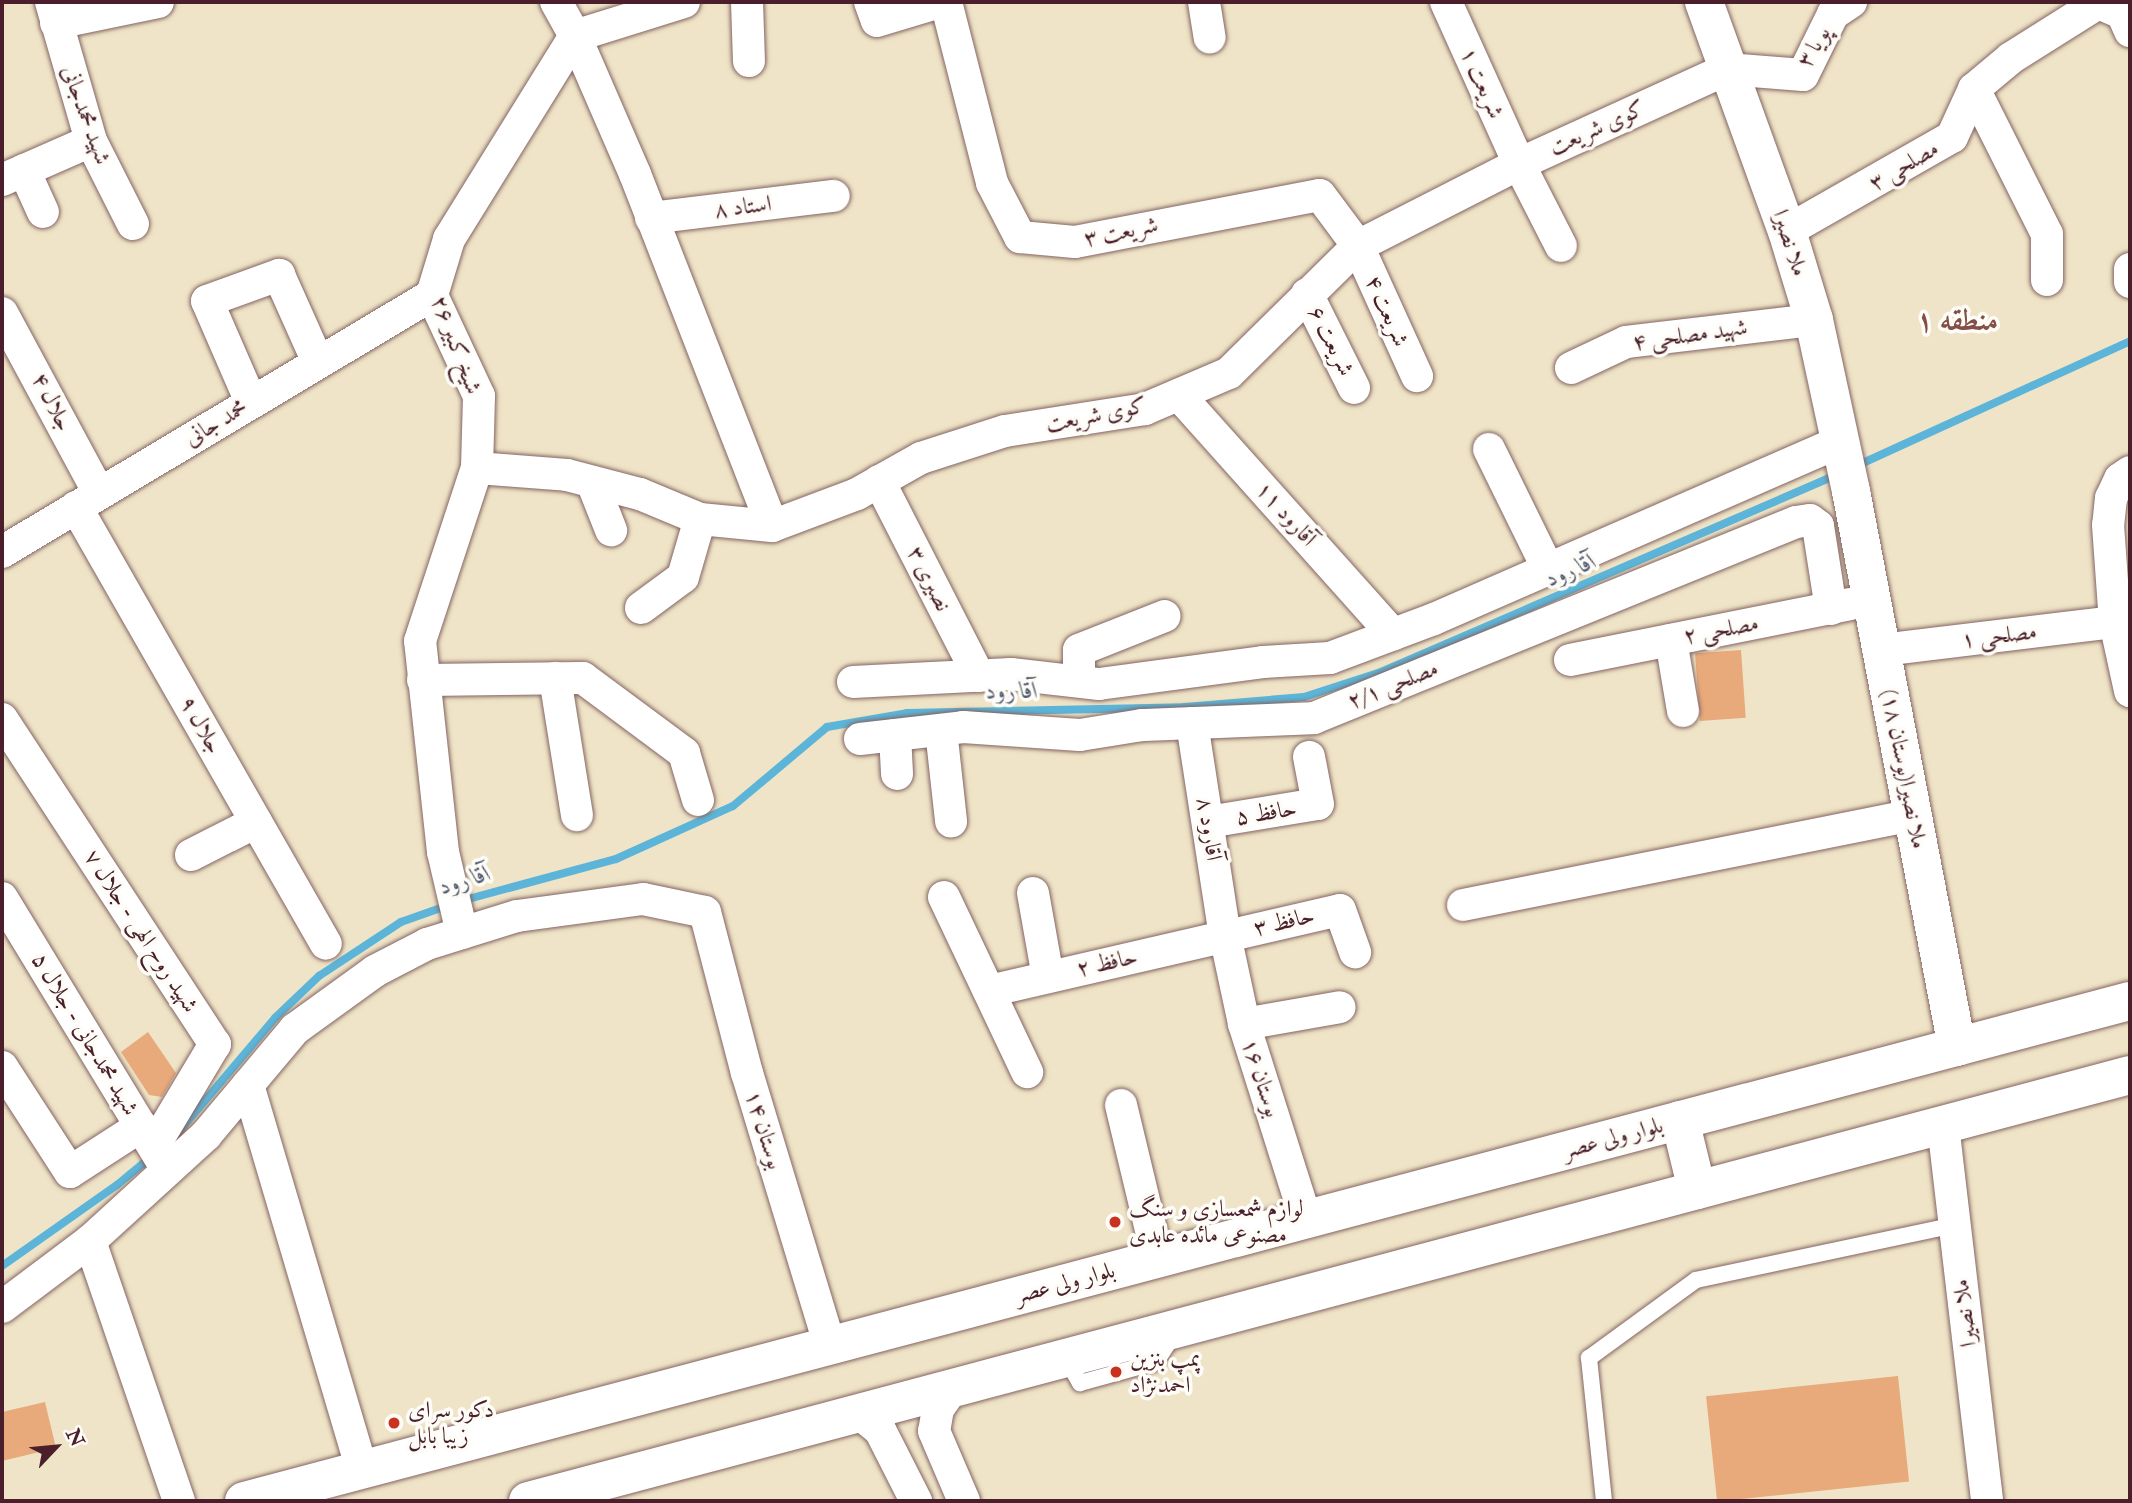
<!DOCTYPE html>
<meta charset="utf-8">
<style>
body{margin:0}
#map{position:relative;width:2132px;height:1503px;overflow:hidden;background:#efe4c7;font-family:"IM FELL Double Pica",Amiri,serif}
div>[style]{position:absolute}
.stream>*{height:8px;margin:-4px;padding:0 4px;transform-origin:4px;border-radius:4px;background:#5cb5d9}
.building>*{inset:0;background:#e9aa7b;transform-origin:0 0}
.roads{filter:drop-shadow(0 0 2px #846462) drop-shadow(0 0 2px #846462)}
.lane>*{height:16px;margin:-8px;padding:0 8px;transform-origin:8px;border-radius:8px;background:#fff}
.street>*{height:32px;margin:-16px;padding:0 16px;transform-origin:16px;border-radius:16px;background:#fff}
.secondary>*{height:38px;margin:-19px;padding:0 19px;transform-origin:19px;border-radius:19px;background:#fff}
.primary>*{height:38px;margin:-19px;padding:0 19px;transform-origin:19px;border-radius:19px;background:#fff}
.dots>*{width:19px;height:19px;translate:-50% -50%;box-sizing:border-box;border:4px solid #fdfcf7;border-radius:50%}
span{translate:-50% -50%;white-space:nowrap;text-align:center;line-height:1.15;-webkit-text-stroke:7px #fdfcf7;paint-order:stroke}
.street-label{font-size:23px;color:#4a1f2b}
.poi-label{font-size:23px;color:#4a1f2b}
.left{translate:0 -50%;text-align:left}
.water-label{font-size:24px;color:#515b71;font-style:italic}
.district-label{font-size:30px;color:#825047;font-weight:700}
.frame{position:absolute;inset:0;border:4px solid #4a1f2b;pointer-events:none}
.north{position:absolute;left:21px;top:1412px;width:70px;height:70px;-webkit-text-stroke:5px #fdfcf7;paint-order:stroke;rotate:64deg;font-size:19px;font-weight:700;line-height:28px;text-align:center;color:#4a1f2b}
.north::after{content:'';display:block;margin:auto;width:24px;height:32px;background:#4a1f2b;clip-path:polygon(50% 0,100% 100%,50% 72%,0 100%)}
</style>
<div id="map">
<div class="stream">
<div style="left:1854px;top:467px;width:303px;rotate:-24.5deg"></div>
<div style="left:461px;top:901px;width:161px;rotate:-15.2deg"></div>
<div style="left:616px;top:859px;width:128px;rotate:-24.4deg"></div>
<div style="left:733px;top:806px;width:123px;rotate:-40deg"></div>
<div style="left:827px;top:727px;width:81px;rotate:-9.9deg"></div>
<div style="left:907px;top:713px;width:278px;rotate:-1.2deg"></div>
<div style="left:1185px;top:707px;width:119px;rotate:-4.8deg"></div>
<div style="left:1304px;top:697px;width:81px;rotate:-18deg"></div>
<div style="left:1381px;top:672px;width:496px;rotate:-23.4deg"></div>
<div style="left:175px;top:1136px;width:155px;rotate:-49.7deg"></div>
<div style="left:275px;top:1018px;width:61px;rotate:-43.7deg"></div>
<div style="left:319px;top:976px;width:98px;rotate:-33.4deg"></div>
<div style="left:401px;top:922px;width:51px;rotate:-19.5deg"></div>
<div style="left:2px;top:1266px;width:141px;rotate:-35.2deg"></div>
<div style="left:117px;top:1185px;width:45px;rotate:-39.6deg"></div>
</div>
<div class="building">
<div style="left:1741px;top:650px;width:68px;height:46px;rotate:86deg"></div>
<div style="clip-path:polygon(148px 1032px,176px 1073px,162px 1097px,149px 1095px,121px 1052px)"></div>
<div style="left:1898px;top:1376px;width:106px;height:193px;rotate:84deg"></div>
<div style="clip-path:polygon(45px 1402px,56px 1448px,2px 1461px,2px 1412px)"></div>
</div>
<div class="roads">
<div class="lane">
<div style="left:1066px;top:1358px;width:29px;rotate:61deg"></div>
<div style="left:1080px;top:1383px;width:79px;rotate:-15.4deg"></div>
<div style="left:1156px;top:1362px;width:31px;rotate:-57deg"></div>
<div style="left:1604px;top:1501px;width:144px;rotate:-96deg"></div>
<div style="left:1589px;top:1358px;width:132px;rotate:-36.1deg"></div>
<div style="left:1696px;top:1280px;width:265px;rotate:-12deg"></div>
</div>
<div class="street">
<div style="left:51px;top:2px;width:145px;rotate:73.9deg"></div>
<div style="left:91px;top:141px;width:93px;rotate:63.2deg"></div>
<div style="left:684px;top:2px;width:114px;rotate:162.7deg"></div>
<div style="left:575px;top:36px;width:150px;rotate:66.5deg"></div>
<div style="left:635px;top:174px;width:378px;rotate:68.7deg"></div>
<div style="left:747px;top:2px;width:59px;rotate:88.1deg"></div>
<div style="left:870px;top:2px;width:20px;rotate:70deg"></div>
<div style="left:877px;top:21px;width:66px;rotate:-16.8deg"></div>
<div style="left:946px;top:2px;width:187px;rotate:75.7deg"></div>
<div style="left:992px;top:183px;width:61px;rotate:62.6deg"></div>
<div style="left:1020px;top:237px;width:55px;rotate:5.2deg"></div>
<div style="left:1075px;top:242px;width:249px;rotate:-10.9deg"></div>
<div style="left:1320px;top:195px;width:64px;rotate:53.3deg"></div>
<div style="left:1358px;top:246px;width:143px;rotate:65.6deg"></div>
<div style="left:1204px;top:2px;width:36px;rotate:81deg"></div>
<div style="left:1446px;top:2px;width:178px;rotate:65.7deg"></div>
<div style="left:1519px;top:164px;width:92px;rotate:62.9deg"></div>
<div style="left:2096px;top:2px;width:28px;rotate:23deg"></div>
<div style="left:2122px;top:13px;width:20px;rotate:66deg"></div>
<div style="left:56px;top:23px;width:104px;rotate:-11.6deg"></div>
<div style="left:1974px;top:89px;width:162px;rotate:63.3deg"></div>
<div style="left:2047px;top:234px;width:46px;rotate:90deg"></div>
<div style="left:24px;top:170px;width:46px;rotate:65.7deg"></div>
<div style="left:2px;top:180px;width:97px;rotate:-23.7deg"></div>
<div style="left:651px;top:218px;width:184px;rotate:-6.9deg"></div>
<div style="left:1787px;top:231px;width:190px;rotate:-29.7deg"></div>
<div style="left:1952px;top:137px;width:53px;rotate:-65.4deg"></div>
<div style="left:1974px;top:89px;width:48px;rotate:-40deg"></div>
<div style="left:2011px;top:58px;width:105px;rotate:-32.2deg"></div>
<div style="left:2130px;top:269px;width:13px;rotate:90deg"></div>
<div style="left:1307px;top:294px;width:105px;rotate:63.4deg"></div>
<div style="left:2px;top:313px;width:204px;rotate:61.7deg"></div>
<div style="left:1571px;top:368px;width:61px;rotate:-25.3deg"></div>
<div style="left:1626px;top:342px;width:189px;rotate:-6.7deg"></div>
<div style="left:1179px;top:395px;width:321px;rotate:48.2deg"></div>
<div style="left:251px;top:402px;width:110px;rotate:-113.5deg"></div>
<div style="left:207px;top:301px;width:77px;rotate:-19.9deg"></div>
<div style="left:279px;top:275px;width:95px;rotate:65.9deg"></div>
<div style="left:1489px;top:449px;width:134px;rotate:63.8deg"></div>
<div style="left:477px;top:468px;width:90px;rotate:4.4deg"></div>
<div style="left:567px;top:475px;width:75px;rotate:14.6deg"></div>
<div style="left:640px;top:494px;width:65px;rotate:22.6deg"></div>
<div style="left:700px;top:519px;width:72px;rotate:5.6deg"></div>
<div style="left:772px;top:526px;width:91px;rotate:-20.6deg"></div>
<div style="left:857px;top:494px;width:73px;rotate:-29.4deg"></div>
<div style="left:921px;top:458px;width:88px;rotate:-17.8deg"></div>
<div style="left:1005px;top:431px;width:142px;rotate:-8.9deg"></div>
<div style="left:1145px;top:409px;width:91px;rotate:-23.2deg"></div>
<div style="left:1229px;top:373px;width:181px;rotate:-44.6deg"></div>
<div style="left:1358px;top:246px;width:181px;rotate:-27deg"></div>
<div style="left:1519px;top:164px;width:229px;rotate:-24.5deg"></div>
<div style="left:1727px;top:69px;width:76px;rotate:4.5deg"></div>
<div style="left:1803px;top:75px;width:68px;rotate:-63.8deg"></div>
<div style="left:1833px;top:14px;width:22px;rotate:-34deg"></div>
<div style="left:2130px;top:472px;width:12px;rotate:145deg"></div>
<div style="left:2120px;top:479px;width:21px;rotate:115deg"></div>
<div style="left:2111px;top:498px;width:27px;rotate:96deg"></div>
<div style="left:2108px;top:525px;width:97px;rotate:85.9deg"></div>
<div style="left:2115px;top:622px;width:71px;rotate:77.7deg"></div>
<div style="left:879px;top:481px;width:219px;rotate:62.9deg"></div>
<div style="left:592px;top:482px;width:52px;rotate:68.4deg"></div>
<div style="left:76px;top:507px;width:503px;rotate:60.23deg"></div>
<div style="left:2px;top:552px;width:501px;rotate:-30.87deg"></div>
<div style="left:641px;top:608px;width:52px;rotate:-36.4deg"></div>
<div style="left:683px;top:577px;width:60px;rotate:-73.7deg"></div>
<div style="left:1671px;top:640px;width:72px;rotate:80.4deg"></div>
<div style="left:1882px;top:650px;width:235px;rotate:-6.9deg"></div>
<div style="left:1570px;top:660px;width:286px;rotate:-11.3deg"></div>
<div style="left:555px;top:678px;width:139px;rotate:80.9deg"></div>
<div style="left:423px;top:680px;width:160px;rotate:-0.7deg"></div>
<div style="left:583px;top:678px;width:126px;rotate:36.6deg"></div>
<div style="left:684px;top:753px;width:49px;rotate:73.4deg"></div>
<div style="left:1079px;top:681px;width:31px;rotate:-90deg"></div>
<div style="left:1079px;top:650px;width:92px;rotate:-21.6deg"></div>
<div style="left:853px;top:682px;width:158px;rotate:-2.9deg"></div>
<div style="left:1011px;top:674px;width:89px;rotate:6.5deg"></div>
<div style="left:1099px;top:684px;width:165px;rotate:-7.6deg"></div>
<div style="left:1263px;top:662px;width:67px;rotate:-3.4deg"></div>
<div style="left:1330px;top:658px;width:111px;rotate:-20.6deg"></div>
<div style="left:1434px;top:619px;width:443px;rotate:-23.6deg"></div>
<div style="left:2px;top:719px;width:389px;rotate:56.8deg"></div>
<div style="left:215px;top:1044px;width:119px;rotate:120.9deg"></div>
<div style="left:1192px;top:723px;width:215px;rotate:81.2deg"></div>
<div style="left:1225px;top:935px;width:91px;rotate:77.9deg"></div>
<div style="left:1244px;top:1024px;width:206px;rotate:72.4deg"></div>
<div style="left:941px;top:730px;width:92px;rotate:83.7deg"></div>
<div style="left:895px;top:735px;width:39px;rotate:87deg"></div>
<div style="left:860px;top:739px;width:104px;rotate:-6.6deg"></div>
<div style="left:963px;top:727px;width:117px;rotate:3.9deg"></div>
<div style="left:1080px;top:735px;width:63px;rotate:-9.2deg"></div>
<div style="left:1142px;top:725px;width:172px;rotate:-2.3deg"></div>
<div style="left:1314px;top:718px;width:520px;rotate:-22.13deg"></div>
<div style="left:1796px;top:522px;width:14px;rotate:-8deg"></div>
<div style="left:1810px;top:520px;width:10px;rotate:37deg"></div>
<div style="left:1818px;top:526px;width:84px;rotate:81.1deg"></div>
<div style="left:1208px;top:822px;width:111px;rotate:-9.3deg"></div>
<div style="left:1318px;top:804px;width:48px;rotate:-100.8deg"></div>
<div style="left:191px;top:855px;width:73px;rotate:-26.9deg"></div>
<div style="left:1033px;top:893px;width:85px;rotate:79.9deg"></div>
<div style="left:944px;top:897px;width:194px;rotate:64.6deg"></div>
<div style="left:2px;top:898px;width:310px;rotate:58.7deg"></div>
<div style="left:1463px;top:905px;width:459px;rotate:-11.3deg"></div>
<div style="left:462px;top:933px;width:83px;rotate:-103.2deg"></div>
<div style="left:443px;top:852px;width:212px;rotate:-96.2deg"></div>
<div style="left:420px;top:641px;width:182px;rotate:-71.8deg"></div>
<div style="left:477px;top:468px;width:72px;rotate:-88.4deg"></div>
<div style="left:479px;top:396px;width:111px;rotate:-115deg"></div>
<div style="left:432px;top:295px;width:59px;rotate:-73.1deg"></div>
<div style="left:449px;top:239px;width:239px;rotate:-58.2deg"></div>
<div style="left:575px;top:36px;width:39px;rotate:-119deg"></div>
<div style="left:989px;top:991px;width:360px;rotate:-13deg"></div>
<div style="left:1340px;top:910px;width:45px;rotate:70.3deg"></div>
<div style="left:1244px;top:1024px;width:97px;rotate:-10deg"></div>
<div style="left:2px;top:1067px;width:125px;rotate:57.1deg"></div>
<div style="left:70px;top:1172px;width:85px;rotate:-32.9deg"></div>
<div style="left:248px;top:1085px;width:402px;rotate:73.5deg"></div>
<div style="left:1121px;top:1105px;width:158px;rotate:76.5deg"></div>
<div style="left:1943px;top:1125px;width:379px;rotate:83.3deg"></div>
<div style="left:90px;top:1241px;width:275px;rotate:71.1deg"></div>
<div style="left:2px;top:1307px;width:110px;rotate:-36.9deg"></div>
<div style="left:90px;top:1241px;width:157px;rotate:-42.4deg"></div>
<div style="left:206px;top:1135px;width:138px;rotate:-50deg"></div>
<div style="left:295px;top:1029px;width:99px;rotate:-35.9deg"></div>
<div style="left:375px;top:971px;width:59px;rotate:-27.4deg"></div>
<div style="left:427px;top:944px;width:94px;rotate:-17.3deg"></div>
<div style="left:517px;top:916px;width:127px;rotate:-7.7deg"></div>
<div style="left:643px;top:899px;width:63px;rotate:11.8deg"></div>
<div style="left:705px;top:912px;width:166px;rotate:75.4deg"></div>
<div style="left:747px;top:1073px;width:285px;rotate:73.1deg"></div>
<div style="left:952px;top:1389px;width:24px;rotate:125deg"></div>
<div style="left:938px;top:1409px;width:22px;rotate:100deg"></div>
<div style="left:934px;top:1431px;width:76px;rotate:66.8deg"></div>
<div style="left:859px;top:1413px;width:27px;rotate:39deg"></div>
<div style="left:880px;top:1430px;width:80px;rotate:63.1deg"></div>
</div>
<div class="secondary">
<div style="left:1704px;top:2px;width:244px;rotate:70.1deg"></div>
<div style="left:1787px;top:231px;width:93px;rotate:73.1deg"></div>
<div style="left:1814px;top:320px;width:175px;rotate:77.8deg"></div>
<div style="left:1851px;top:491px;width:566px;rotate:79.21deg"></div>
</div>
<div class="primary">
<div style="left:1680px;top:1120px;width:72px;rotate:76.3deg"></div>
<div style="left:244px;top:1501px;width:1951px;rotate:-14.85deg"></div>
<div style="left:528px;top:1501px;width:1658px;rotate:-14.89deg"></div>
</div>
</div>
<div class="dots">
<div style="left:1115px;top:1222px;background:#c8321e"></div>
<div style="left:1116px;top:1372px;background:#c8321e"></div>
<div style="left:394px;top:1423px;background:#c8321e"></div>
</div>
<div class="street-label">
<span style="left:1814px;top:47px;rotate:-60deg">پویا ۳</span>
<span style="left:1482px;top:83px;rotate:66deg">شریعت ۱</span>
<span style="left:86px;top:115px;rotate:70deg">شهید محمدجانی</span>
<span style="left:1597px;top:128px;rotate:-24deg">کوی شریعت</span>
<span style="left:1904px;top:166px;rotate:-31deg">مصلحی ۳</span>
<span style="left:743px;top:207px;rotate:-7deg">استاد ۸</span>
<span style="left:1121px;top:232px;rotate:-12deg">شریعت ۳</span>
<span style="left:1790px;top:243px;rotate:72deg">ملا نصیرا</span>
<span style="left:1387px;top:311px;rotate:66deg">شریعت ۴</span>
<span style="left:1690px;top:335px;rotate:-8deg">شهید مصلحی ۴</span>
<span style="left:1331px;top:341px;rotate:63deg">شریعت ۶</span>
<span style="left:456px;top:345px;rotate:69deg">شیخ کبیر ۲۶</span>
<span style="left:52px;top:402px;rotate:63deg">جلال ۴</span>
<span style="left:1096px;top:415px;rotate:-11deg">کوی شریعت</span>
<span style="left:216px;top:423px;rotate:-31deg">محمد جانی</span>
<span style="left:1286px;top:514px;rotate:48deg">آقارود ۱۱</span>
<span style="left:929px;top:579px;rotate:63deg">نصیری ۳</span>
<span style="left:1721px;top:630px;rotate:-11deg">مصلحی ۲</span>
<span style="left:1999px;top:636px;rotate:-7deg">مصلحی ۱</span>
<span style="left:1393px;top:685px;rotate:-22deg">مصلحی ۲/۱</span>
<span style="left:201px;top:725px;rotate:60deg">جلال ۹</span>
<span style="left:1904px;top:769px;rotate:79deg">ملا نصیرا(بوستان ۱۸)</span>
<span style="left:1266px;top:813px;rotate:-9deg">حافظ ۵</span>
<span style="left:1209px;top:829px;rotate:81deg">آقارود ۸</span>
<span style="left:1284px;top:922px;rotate:-13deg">حافظ ۳</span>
<span style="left:141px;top:931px;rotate:57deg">شهید روح الهی - جلال ۷</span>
<span style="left:1107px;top:963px;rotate:-13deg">حافظ ۲</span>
<span style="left:85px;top:1034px;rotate:59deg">شهید محمدجانی - جلال ۵</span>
<span style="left:1261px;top:1078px;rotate:72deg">بوستان ۱۶</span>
<span style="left:764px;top:1130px;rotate:73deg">بوستان ۱۴</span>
<span style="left:1613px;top:1138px;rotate:-15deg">بلوار ولی عصر</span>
<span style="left:1065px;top:1283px;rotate:-15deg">بلوار ولی عصر</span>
<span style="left:1965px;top:1313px;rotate:-97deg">ملا نصیرا</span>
</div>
<div class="poi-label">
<span class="left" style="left:1129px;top:1222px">لوازم شمعسازی و سنگ<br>مصنوعی مائده عابدی</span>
<span class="left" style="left:1130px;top:1372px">پمپ بنزین<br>احمدنژاد</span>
<span class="left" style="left:408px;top:1423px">دکور سرای<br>زیبا بابل</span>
</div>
<div class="water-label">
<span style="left:1571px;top:570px;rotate:-23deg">آقا رود</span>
<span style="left:1012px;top:691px;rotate:-1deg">آقا رود</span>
<span style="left:465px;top:880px;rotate:-17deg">آقا رود</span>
</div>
<div class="district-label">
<span style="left:1957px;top:321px">منطقه ۱</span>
</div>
<div class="frame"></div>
<div class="north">N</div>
</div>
